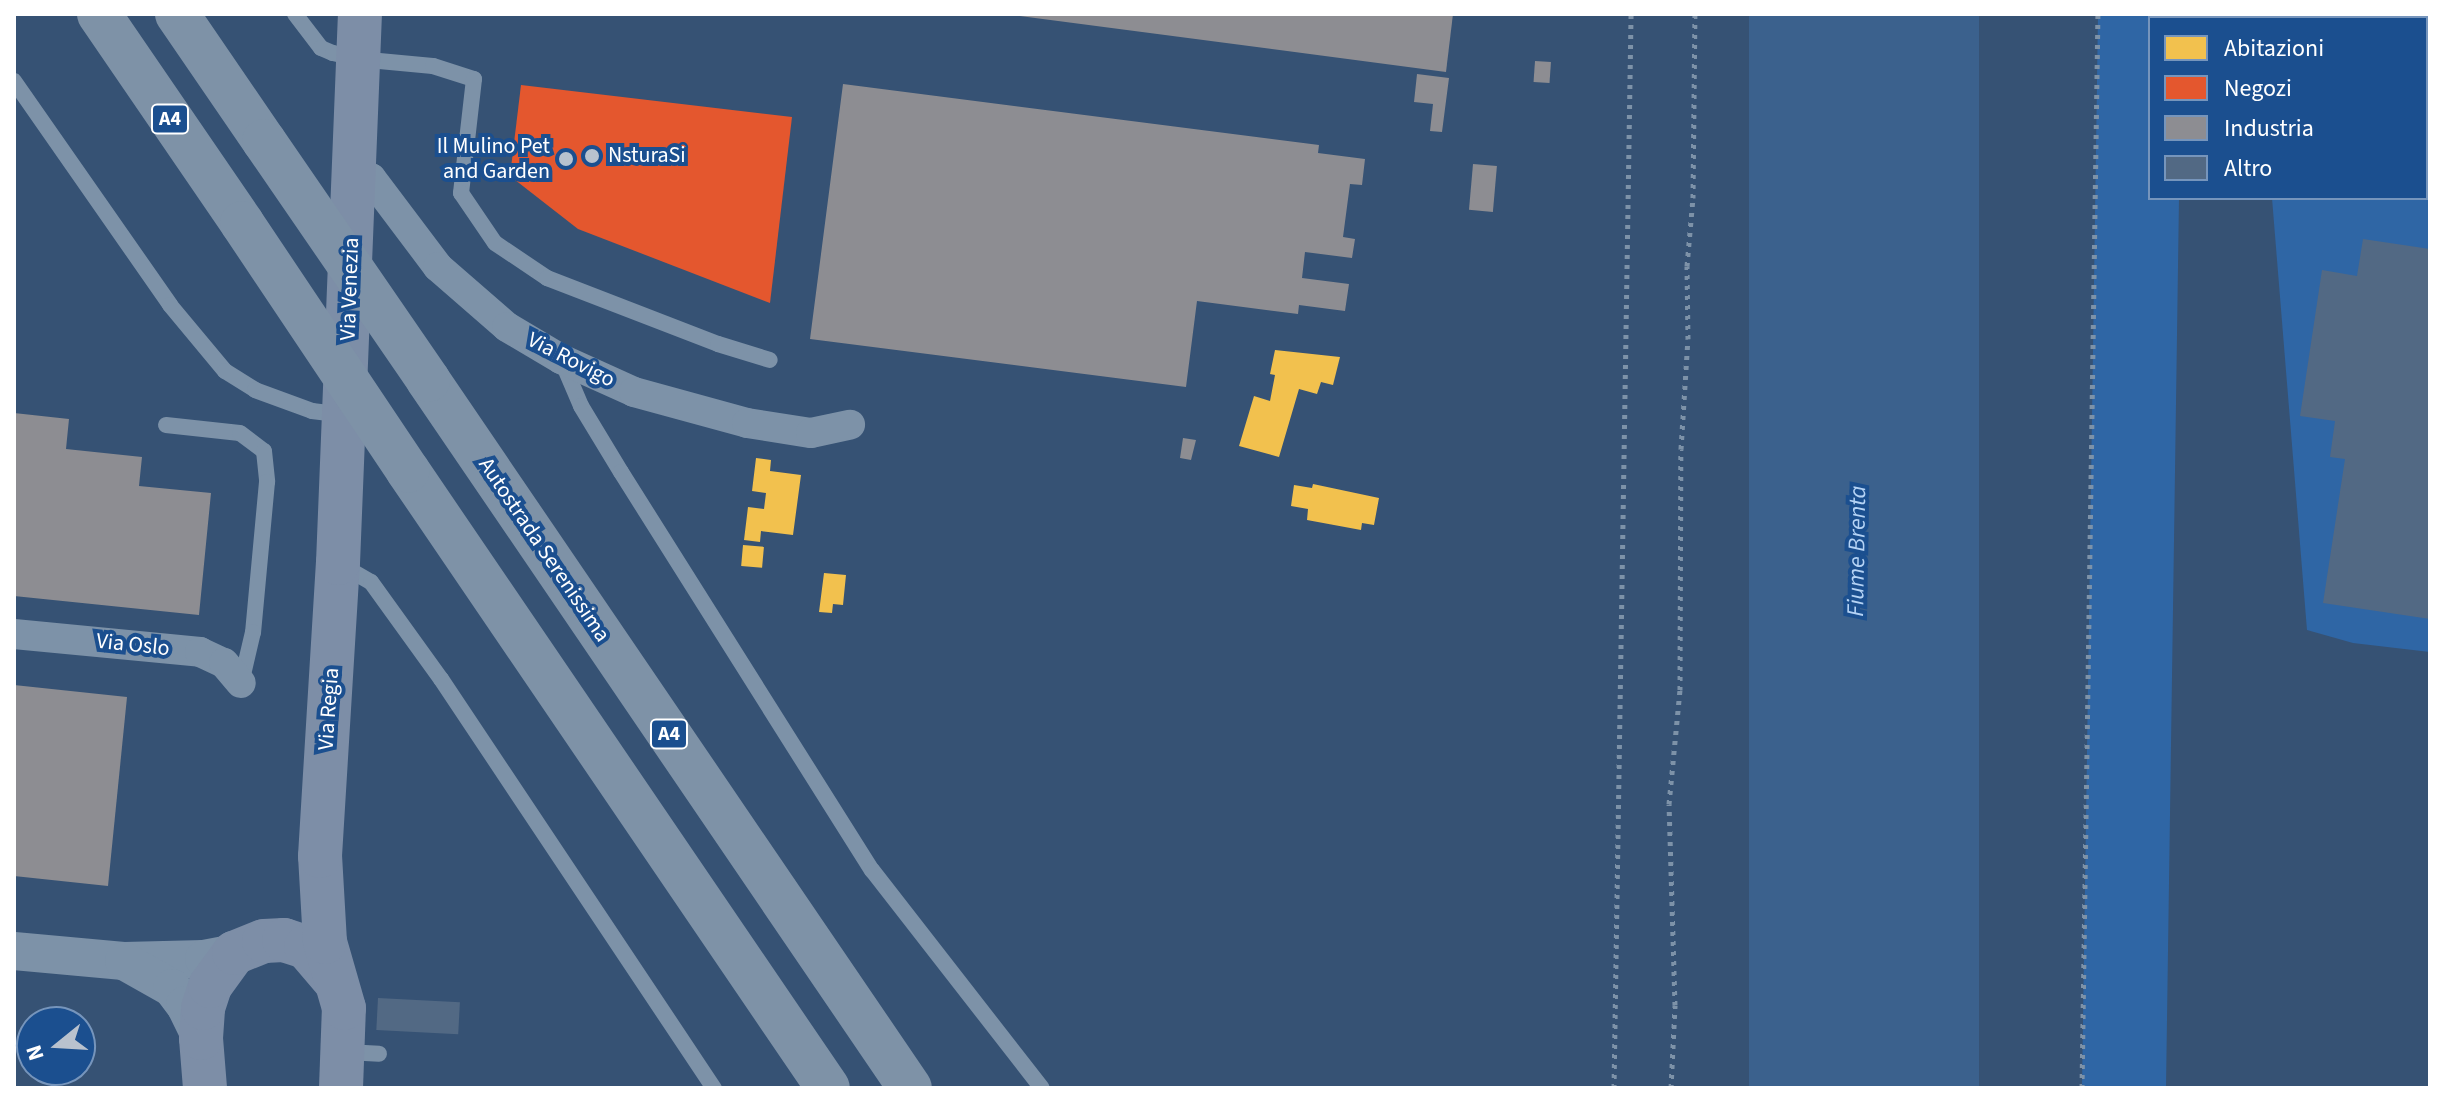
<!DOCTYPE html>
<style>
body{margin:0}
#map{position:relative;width:2444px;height:1102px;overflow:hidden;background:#365274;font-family:"Source Sans 3",sans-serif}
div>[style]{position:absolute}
.green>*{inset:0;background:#2f66a5}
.water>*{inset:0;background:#3b618d;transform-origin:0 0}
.homes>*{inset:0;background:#f2c14e;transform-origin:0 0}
.shops>*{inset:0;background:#e4572e}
.industry>*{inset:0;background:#8d8d92;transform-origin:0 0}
.building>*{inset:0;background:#526984;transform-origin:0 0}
.path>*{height:5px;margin-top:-2.5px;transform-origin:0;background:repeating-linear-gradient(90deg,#7d92a8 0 4px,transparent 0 10px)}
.service>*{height:16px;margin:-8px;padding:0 8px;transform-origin:8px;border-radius:8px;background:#7d92a8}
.minor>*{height:30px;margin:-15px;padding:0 15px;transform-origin:15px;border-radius:15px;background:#7d92a8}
.tertiary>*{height:38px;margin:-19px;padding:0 19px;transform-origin:19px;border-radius:19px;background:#7d92a8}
.primary>*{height:44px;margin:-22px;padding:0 22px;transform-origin:22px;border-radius:22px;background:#7d8ea7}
.motorway>*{height:44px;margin:-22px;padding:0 22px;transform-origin:22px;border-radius:22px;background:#7e92a7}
.motorway-bridge>*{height:44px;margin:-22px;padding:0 22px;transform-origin:22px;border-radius:22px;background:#7e92a7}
.dots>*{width:22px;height:22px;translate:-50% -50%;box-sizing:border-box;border:4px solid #1b4f8f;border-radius:50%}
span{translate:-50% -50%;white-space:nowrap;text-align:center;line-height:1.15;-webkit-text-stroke:8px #1b4f8f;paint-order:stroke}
.shield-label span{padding:2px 6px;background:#1b4f8f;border:2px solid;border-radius:6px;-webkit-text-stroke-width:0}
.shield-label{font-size:20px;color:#fff;font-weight:700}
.poi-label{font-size:22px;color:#fff}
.right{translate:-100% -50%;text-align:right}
.left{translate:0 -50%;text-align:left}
.street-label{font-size:22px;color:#fff}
.water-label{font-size:24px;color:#b5d3f5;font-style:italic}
.frame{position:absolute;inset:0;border:16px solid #fff;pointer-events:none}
.legend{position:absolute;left:2148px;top:16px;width:280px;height:184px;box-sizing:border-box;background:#1b4f8f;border:2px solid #7695bc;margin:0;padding:10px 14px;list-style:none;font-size:24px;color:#fff}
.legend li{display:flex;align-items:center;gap:16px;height:40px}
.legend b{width:40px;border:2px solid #7695bc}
.north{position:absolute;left:16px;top:1006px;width:80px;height:80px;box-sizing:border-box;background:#1b4f8f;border:2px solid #7695bc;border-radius:50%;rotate:252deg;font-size:22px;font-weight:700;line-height:32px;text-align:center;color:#fff}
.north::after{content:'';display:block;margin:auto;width:28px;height:36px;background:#b9c2ce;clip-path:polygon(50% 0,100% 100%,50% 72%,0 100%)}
</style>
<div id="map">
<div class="green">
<div style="clip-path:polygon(2098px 14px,2182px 14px,2182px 18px,2150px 18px,2150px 198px,2179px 198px,2166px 1088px,2082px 1088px)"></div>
<div style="clip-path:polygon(2426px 196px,2430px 196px,2430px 652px,2353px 643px,2307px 630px,2272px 198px)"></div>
</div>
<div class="water">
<div style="left:1749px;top:14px;width:230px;height:1074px"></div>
</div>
<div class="homes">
<div style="clip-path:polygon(1275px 350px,1340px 357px,1333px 385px,1321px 382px,1317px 394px,1299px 389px,1279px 457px,1239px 446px,1254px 396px,1270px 401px,1275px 375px,1270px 374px)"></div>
<div style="clip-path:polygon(756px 458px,771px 460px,770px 471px,801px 475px,793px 535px,761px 531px,760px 542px,744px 540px,748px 507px,764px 509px,766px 493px,752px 491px)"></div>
<div style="clip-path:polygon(1313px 484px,1379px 498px,1374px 525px,1362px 523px,1361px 530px,1307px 520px,1308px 509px,1291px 506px,1294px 485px,1312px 488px)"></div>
<div style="left:743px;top:545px;width:21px;height:21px;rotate:5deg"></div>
<div style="clip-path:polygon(824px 573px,846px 575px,843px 605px,833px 604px,832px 613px,819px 612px)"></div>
</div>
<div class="shops">
<div style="clip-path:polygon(521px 85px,792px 117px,770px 303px,578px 229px,510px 176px)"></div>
</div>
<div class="industry">
<div style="clip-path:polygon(1005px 14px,1453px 14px,1446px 72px)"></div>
<div style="left:1535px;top:61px;width:16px;height:21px;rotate:4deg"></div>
<div style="clip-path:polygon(1417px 74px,1449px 78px,1442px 132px,1430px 131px,1433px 104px,1414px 102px)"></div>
<div style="clip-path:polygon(843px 84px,1319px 145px,1318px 153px,1365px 159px,1362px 185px,1350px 184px,1343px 237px,1355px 239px,1352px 258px,1305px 252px,1302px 278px,1349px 284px,1345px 311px,1299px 305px,1298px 314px,1197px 301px,1186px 387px,810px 339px)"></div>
<div style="left:1473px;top:164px;width:24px;height:46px;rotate:5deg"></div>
<div style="clip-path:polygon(14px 413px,69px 419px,66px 449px,142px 457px,139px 486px,211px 493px,199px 615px,14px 596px)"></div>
<div style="clip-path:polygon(1183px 438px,1196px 440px,1191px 460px,1180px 458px)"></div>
<div style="clip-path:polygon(14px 685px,127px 697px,108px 886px,14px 876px)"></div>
</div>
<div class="building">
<div style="clip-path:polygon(2363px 239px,2430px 249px,2430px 619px,2323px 603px,2345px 459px,2330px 457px,2335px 421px,2300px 416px,2322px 270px,2357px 276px)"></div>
<div style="left:378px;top:998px;width:82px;height:32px;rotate:3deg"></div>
</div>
<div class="path">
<div style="left:1614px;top:1088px;width:1074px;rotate:-89.09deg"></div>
<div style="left:1671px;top:1088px;width:83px;rotate:-87.2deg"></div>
<div style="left:1675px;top:1005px;width:201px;rotate:-91.7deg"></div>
<div style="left:1669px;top:804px;width:115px;rotate:-84.5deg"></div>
<div style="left:1680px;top:690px;width:241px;rotate:-89.8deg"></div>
<div style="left:1681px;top:449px;width:110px;rotate:-86.4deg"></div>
<div style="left:1688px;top:339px;width:73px;rotate:-90.8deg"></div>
<div style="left:1687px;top:266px;width:68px;rotate:-85deg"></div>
<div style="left:1693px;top:198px;width:184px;rotate:-89.4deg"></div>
<div style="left:2082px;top:1088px;width:1074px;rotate:-89.15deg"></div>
</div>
<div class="service">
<div style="left:295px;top:14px;width:43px;rotate:52.6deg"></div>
<div style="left:321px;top:48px;width:13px;rotate:23deg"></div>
<div style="left:333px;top:53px;width:26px;rotate:13deg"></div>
<div style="left:358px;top:59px;width:75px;rotate:5.3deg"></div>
<div style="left:433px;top:66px;width:43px;rotate:17.6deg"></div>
<div style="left:474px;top:79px;width:115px;rotate:96.5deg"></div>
<div style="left:461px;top:193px;width:60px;rotate:55.8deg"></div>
<div style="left:495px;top:243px;width:63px;rotate:33.9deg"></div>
<div style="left:547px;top:278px;width:183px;rotate:21.1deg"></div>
<div style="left:718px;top:344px;width:54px;rotate:17.1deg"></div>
<div style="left:14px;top:81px;width:273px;rotate:55.1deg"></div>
<div style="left:170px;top:305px;width:86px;rotate:50.2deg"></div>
<div style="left:225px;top:371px;width:36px;rotate:32deg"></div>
<div style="left:255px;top:390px;width:61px;rotate:20.2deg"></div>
<div style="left:312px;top:411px;width:31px;rotate:7deg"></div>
<div style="left:561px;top:359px;width:51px;rotate:66.9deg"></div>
<div style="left:581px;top:406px;width:77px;rotate:58.8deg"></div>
<div style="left:621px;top:472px;width:471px;rotate:57.8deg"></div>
<div style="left:872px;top:870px;width:276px;rotate:52.1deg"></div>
<div style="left:166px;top:425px;width:74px;rotate:6.2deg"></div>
<div style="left:240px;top:433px;width:30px;rotate:37deg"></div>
<div style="left:264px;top:451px;width:31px;rotate:84deg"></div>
<div style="left:267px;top:482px;width:151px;rotate:95.3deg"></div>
<div style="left:253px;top:632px;width:52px;rotate:103.2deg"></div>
<div style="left:343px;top:566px;width:32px;rotate:30deg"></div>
<div style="left:371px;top:582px;width:120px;rotate:54.2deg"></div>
<div style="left:441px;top:679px;width:492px;rotate:56.3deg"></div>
<div style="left:346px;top:1052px;width:33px;rotate:3deg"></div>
</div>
<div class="minor">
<div style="left:355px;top:177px;width:16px;rotate:4deg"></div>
<div style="left:371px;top:178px;width:111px;rotate:53deg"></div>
<div style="left:438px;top:267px;width:91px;rotate:41deg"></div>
<div style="left:507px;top:327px;width:63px;rotate:30.7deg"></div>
<div style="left:561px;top:359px;width:80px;rotate:24.3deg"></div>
<div style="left:634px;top:392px;width:117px;rotate:15.3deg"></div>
<div style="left:747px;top:423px;width:65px;rotate:8.9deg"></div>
<div style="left:811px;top:433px;width:40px;rotate:-12deg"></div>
<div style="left:14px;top:634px;width:187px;rotate:5.5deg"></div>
<div style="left:200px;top:652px;width:26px;rotate:25deg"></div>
<div style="left:224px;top:663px;width:26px;rotate:50deg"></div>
</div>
<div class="tertiary">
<div style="left:14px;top:951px;width:110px;rotate:5.2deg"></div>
<div style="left:124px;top:961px;width:80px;rotate:-1.4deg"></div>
<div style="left:204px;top:959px;width:31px;rotate:-11deg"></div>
<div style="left:124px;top:961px;width:55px;rotate:29.4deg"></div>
<div style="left:172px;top:988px;width:21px;rotate:53deg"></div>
<div style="left:185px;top:1005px;width:37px;rotate:64deg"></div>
</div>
<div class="primary">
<div style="left:205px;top:1088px;width:50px;rotate:-94.6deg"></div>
<div style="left:201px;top:1038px;width:30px;rotate:-86deg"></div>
<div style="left:203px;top:1008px;width:23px;rotate:-72deg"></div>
<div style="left:210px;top:986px;width:41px;rotate:-54deg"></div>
<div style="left:234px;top:953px;width:32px;rotate:-22deg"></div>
<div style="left:264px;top:941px;width:20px;rotate:-3deg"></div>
<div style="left:284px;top:940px;width:23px;rotate:18deg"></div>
<div style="left:306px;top:947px;width:45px;rotate:49.5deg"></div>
<div style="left:341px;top:1088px;width:80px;rotate:-87.9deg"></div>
<div style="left:344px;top:1008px;width:69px;rotate:-106.1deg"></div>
<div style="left:325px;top:942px;width:86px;rotate:-93.3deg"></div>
<div style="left:320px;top:856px;width:294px;rotate:-86.5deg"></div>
<div style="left:338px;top:563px;width:549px;rotate:-87.71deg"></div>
</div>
<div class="motorway">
<div style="left:99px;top:14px;width:253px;rotate:55.6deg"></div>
<div style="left:177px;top:14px;width:154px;rotate:55.6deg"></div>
<div style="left:428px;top:380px;width:856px;rotate:55.75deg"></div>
<div style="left:408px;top:471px;width:746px;rotate:55.76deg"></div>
</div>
<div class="motorway-bridge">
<div style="left:264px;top:141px;width:290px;rotate:55.5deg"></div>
<div style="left:242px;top:223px;width:298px;rotate:56.2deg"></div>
</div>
<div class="dots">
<div style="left:592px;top:156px;background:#b9c2ce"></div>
<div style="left:566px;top:159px;background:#b9c2ce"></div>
</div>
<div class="shield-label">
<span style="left:170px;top:119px">A4</span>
<span style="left:669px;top:734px">A4</span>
</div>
<div class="poi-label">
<span class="right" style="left:550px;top:159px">Il Mulino Pet<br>and Garden</span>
<span class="left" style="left:608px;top:156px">NsturaSi</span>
</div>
<div class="street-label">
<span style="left:350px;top:289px;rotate:-88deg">Via Venezia</span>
<span style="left:571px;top:360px;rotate:27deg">Via Rovigo</span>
<span style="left:544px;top:550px;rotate:56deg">Autostrada Serenissima</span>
<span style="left:133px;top:645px;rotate:6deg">Via Oslo</span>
<span style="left:329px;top:709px;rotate:-86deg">Via Regia</span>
</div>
<div class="water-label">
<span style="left:1857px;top:551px;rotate:-89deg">Fiume Brenta</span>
</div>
<div class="frame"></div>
<ul class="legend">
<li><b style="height:22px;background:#f2c14e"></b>Abitazioni</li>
<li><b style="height:22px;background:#e4572e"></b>Negozi</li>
<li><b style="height:22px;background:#8d8d92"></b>Industria</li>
<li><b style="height:22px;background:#526984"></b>Altro</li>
</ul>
<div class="north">N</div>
</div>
